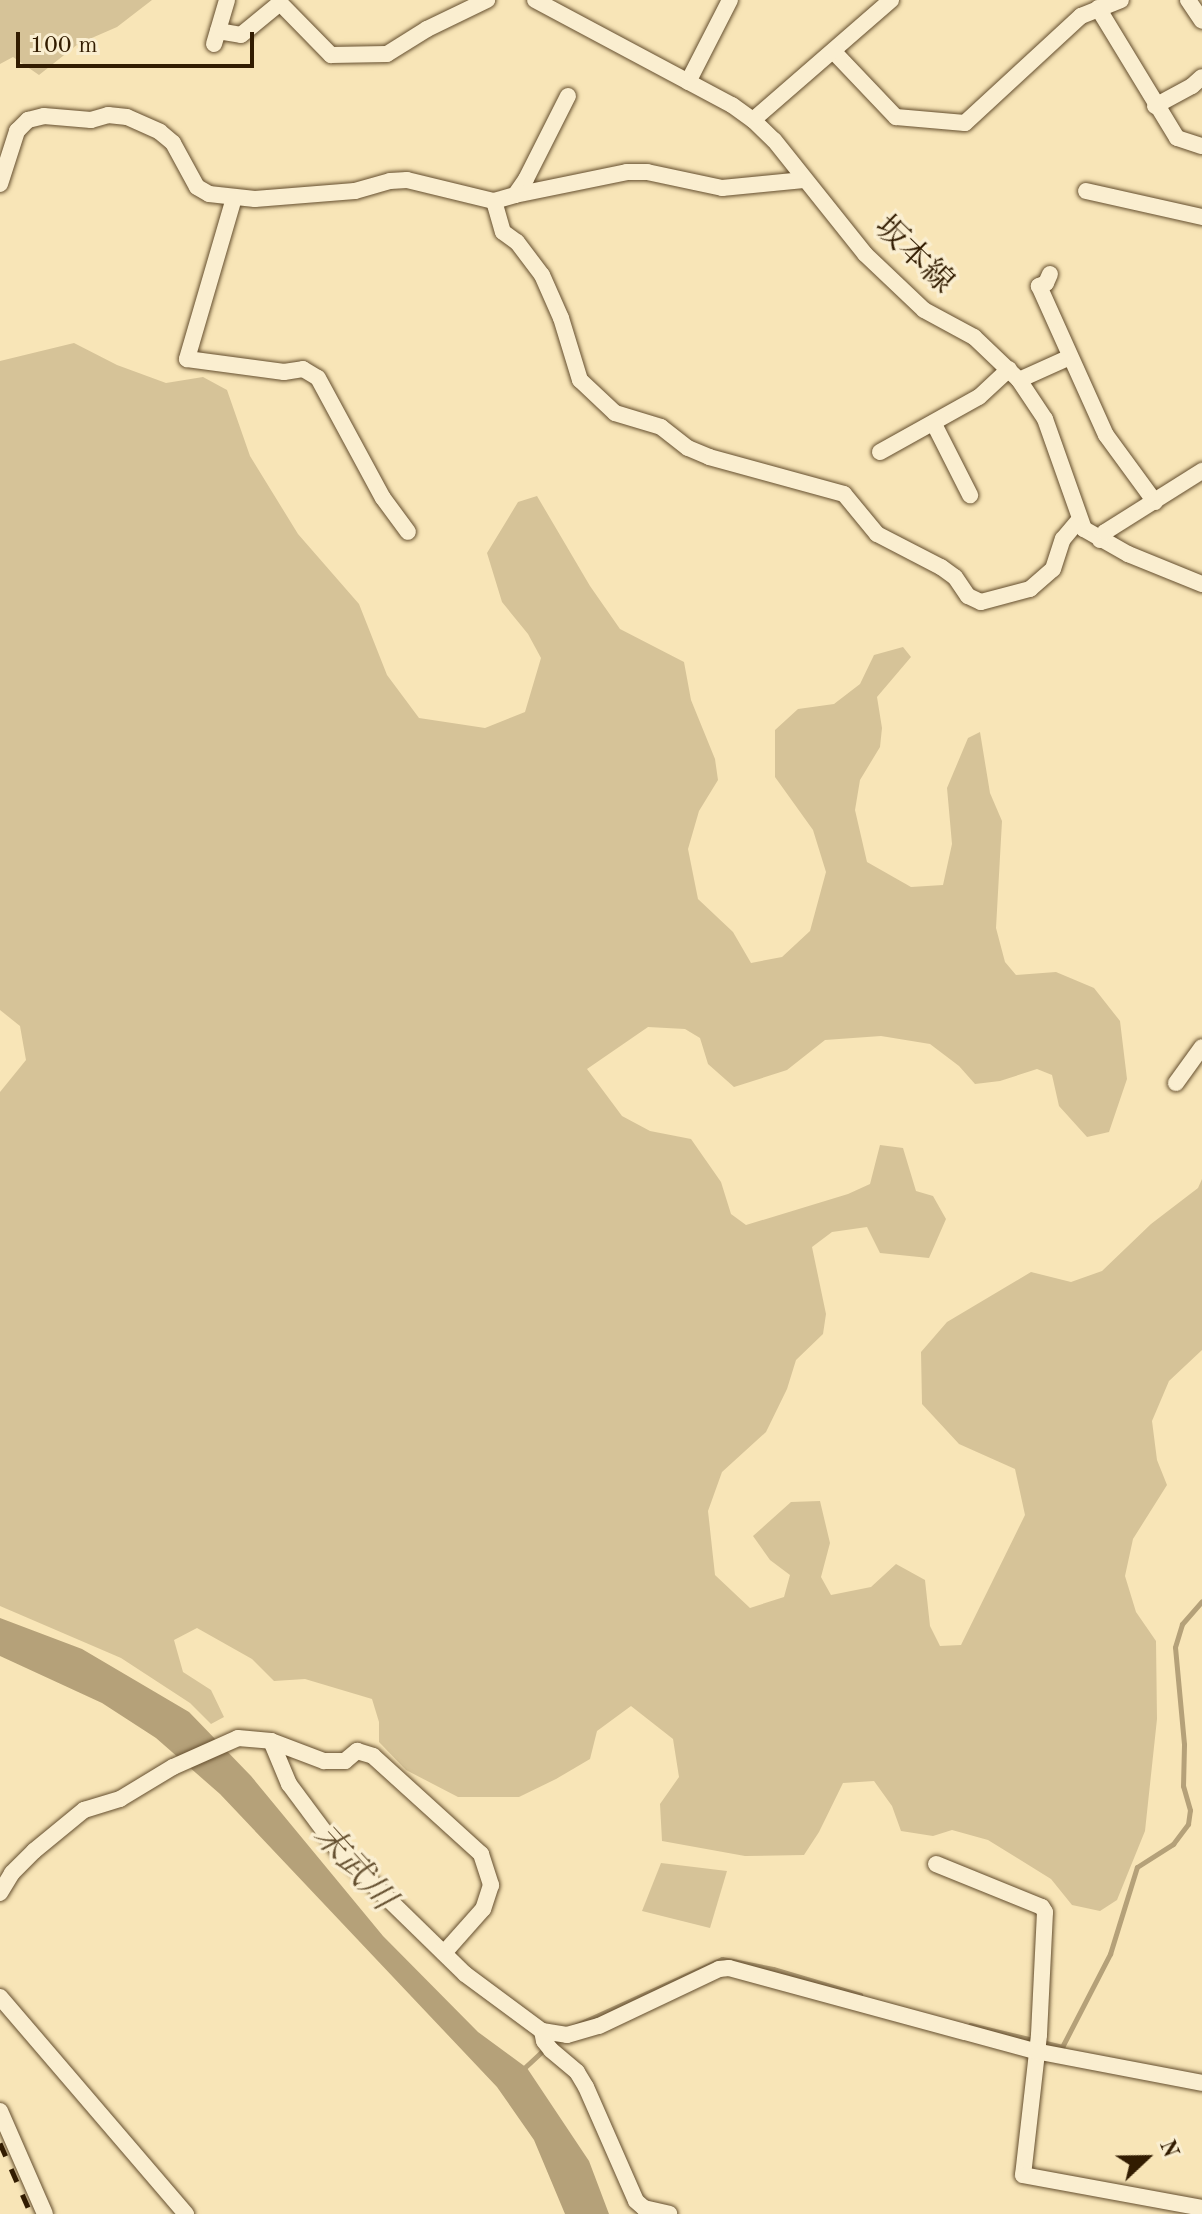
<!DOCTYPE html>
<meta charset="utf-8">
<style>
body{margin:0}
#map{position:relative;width:1202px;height:2214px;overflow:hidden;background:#f8e5b7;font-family:"Old Standard TT","Noto Serif JP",serif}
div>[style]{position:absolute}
.green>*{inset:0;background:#d6c398}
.water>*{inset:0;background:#b5a179}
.stream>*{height:5px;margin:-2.5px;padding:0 2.5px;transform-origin:2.5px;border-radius:2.5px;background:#b5a179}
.roads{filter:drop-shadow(0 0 2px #644e2e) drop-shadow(0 0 2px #644e2e)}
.minor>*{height:16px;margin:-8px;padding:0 8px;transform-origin:8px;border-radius:8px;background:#faeed0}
.rail>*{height:5px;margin-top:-2.5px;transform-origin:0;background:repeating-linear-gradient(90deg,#321c01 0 14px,transparent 0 28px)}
span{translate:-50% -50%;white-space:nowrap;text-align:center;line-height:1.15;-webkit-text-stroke:7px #faeed0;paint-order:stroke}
.street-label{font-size:32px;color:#321c01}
.water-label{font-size:34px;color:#665131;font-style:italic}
.north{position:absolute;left:1106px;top:2118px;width:80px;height:80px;-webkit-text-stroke:6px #faeed0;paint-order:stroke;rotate:68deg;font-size:22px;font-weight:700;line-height:32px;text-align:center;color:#321c01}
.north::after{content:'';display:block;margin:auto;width:28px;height:36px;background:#321c01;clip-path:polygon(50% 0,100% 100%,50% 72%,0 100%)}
.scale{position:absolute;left:16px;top:32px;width:238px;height:36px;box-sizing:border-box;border:4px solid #321c01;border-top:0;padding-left:10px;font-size:24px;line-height:28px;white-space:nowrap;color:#321c01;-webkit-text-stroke:6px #faeed0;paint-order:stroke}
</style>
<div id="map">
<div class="green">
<div style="clip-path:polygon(0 0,152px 0,117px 27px,78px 44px,39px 75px,13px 57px,0 64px)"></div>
<div style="clip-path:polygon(74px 343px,117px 365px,166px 383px,203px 377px,227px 390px,250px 456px,298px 534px,359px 604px,387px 675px,419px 718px,485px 728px,525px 712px,541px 658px,528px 634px,502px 602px,487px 553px,518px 502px,537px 496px,590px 586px,620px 629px,684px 662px,691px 700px,715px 759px,718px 780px,699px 811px,688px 849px,698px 899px,733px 932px,751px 963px,782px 957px,810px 931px,826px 872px,813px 830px,775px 777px,775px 730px,798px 709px,834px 704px,860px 684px,874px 655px,903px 647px,911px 657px,877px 697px,882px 728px,880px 747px,860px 780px,855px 810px,867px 862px,911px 887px,943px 885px,952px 844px,947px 788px,968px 738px,980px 732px,990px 793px,1002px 821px,996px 928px,1005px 962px,1016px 975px,1056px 972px,1094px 988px,1120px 1021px,1127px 1079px,1109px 1132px,1087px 1137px,1059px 1106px,1052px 1075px,1037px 1069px,1000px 1081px,975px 1084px,959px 1066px,930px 1044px,881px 1036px,825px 1040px,787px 1070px,734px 1087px,708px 1064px,700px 1038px,685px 1029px,648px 1027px,587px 1069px,622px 1116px,650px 1131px,691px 1139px,721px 1182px,731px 1214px,746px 1225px,848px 1194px,870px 1184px,880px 1145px,903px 1148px,916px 1191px,933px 1196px,946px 1219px,929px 1258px,880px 1253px,867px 1227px,832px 1232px,812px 1247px,826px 1314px,823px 1334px,796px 1360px,787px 1389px,766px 1432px,722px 1472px,708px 1511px,715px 1575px,750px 1608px,784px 1597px,790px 1575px,770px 1560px,753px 1536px,791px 1502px,820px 1501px,830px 1543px,821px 1577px,831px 1595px,871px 1587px,896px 1564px,925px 1580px,930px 1626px,940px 1646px,961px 1645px,1025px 1515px,1015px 1469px,959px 1444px,922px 1404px,921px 1352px,947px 1322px,1031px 1272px,1071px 1282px,1102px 1271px,1151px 1224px,1198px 1188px,1202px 1179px,1202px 1350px,1169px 1381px,1152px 1421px,1157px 1460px,1167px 1485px,1133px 1539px,1125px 1576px,1136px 1612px,1156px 1641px,1157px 1719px,1145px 1831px,1117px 1900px,1100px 1911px,1072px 1905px,1051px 1879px,988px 1840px,952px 1830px,933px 1836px,901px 1831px,892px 1806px,874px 1781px,843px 1783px,819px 1832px,804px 1855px,745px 1856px,662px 1841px,660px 1804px,679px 1777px,673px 1739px,631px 1706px,597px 1731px,590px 1759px,556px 1779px,519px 1797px,458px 1797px,406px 1770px,379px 1742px,379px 1722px,372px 1699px,305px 1679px,274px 1681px,252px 1659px,197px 1628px,174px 1640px,183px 1672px,211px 1690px,224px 1717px,211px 1724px,190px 1703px,121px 1658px,0 1606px,0 1092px,26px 1060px,20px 1026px,0 1010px,0 361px)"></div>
<div style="clip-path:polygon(661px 1863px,727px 1871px,710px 1928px,642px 1911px)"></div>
</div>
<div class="water">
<div style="clip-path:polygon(0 1618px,82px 1649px,189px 1712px,251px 1776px,383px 1936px,478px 2032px,527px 2068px,589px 2161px,609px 2214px,565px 2214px,534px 2140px,497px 2087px,220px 1794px,156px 1738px,102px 1703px,0 1656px)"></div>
</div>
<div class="stream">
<div style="left:970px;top:2025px;width:95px;rotate:13.4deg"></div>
<div style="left:1062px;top:2047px;width:105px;rotate:-62.7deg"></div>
<div style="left:1110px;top:1954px;width:91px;rotate:-72.8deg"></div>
<div style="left:1137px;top:1867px;width:43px;rotate:-32.6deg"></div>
<div style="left:1173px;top:1844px;width:25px;rotate:-53deg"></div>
<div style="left:1188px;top:1824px;width:14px;rotate:-82deg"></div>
<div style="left:1190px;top:1810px;width:25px;rotate:-106deg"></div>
<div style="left:1183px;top:1786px;width:42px;rotate:-88.6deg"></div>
<div style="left:1184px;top:1744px;width:97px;rotate:-95.3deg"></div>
<div style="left:1175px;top:1647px;width:24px;rotate:-73deg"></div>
<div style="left:1182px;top:1624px;width:30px;rotate:-49deg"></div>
<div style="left:570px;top:2028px;width:167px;rotate:-24.4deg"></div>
<div style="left:722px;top:1959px;width:52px;rotate:11.1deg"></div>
<div style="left:773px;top:1969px;width:91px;rotate:16.6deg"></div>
<div style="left:522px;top:2070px;width:34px;rotate:-43deg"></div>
</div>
<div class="roads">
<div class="minor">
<div style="left:535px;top:0;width:223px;rotate:28.1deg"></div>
<div style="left:732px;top:105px;width:26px;rotate:36deg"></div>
<div style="left:753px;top:120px;width:29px;rotate:44deg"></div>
<div style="left:774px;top:140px;width:146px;rotate:51.4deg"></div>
<div style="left:865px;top:254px;width:81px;rotate:43.5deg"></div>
<div style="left:924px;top:310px;width:57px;rotate:28.4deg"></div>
<div style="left:974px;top:337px;width:62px;rotate:43.7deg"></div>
<div style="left:1019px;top:380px;width:47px;rotate:56.3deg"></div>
<div style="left:1045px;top:419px;width:117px;rotate:70.5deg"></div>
<div style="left:1084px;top:529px;width:51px;rotate:29.6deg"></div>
<div style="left:1128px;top:554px;width:80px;rotate:22.1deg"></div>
<div style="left:1188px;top:0;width:25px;rotate:56deg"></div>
<div style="left:1098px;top:8px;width:152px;rotate:58.7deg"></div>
<div style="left:1177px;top:138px;width:26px;rotate:18deg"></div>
<div style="left:218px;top:31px;width:23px;rotate:10deg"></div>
<div style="left:241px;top:35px;width:50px;rotate:-39.4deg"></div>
<div style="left:280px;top:3px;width:73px;rotate:45.6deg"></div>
<div style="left:331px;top:55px;width:56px;rotate:-1deg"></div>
<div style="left:387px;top:54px;width:47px;rotate:-32deg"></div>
<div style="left:427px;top:29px;width:67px;rotate:-25.8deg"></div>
<div style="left:214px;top:44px;width:46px;rotate:-73.5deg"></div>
<div style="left:834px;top:52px;width:90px;rotate:46.4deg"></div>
<div style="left:896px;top:117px;width:69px;rotate:5deg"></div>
<div style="left:965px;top:123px;width:158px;rotate:-42.7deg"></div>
<div style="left:1081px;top:16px;width:43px;rotate:-21.8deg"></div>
<div style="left:688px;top:82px;width:92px;rotate:-62.9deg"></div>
<div style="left:1155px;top:106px;width:42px;rotate:-28.4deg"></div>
<div style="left:1192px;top:86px;width:13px;rotate:-42deg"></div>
<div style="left:753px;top:120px;width:183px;rotate:-41deg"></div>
<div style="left:0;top:184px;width:56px;rotate:-72.2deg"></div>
<div style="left:17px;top:131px;width:16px;rotate:-45deg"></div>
<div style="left:28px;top:120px;width:16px;rotate:-14deg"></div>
<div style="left:44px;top:116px;width:47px;rotate:4.9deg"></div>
<div style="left:91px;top:120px;width:18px;rotate:-16deg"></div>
<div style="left:108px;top:115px;width:19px;rotate:6deg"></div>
<div style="left:127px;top:117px;width:36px;rotate:24deg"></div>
<div style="left:160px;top:132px;width:17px;rotate:40deg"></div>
<div style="left:173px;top:143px;width:50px;rotate:61.4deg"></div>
<div style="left:197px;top:187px;width:14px;rotate:30deg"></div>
<div style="left:209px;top:194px;width:46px;rotate:6.2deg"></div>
<div style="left:255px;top:199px;width:100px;rotate:-4.6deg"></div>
<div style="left:355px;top:191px;width:36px;rotate:-16deg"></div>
<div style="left:390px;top:181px;width:17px;rotate:-3deg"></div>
<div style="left:407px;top:180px;width:89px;rotate:13.6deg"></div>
<div style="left:494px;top:201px;width:22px;rotate:-16deg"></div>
<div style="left:515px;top:195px;width:19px;rotate:-55deg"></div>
<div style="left:526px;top:179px;width:93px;rotate:-63.2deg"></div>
<div style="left:1086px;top:191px;width:119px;rotate:12.6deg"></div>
<div style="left:515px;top:195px;width:114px;rotate:-11.6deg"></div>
<div style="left:627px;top:172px;width:20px"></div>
<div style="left:647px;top:172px;width:77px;rotate:12deg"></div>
<div style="left:722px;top:188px;width:82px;rotate:-5.6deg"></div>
<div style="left:234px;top:198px;width:168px;rotate:106.3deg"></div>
<div style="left:187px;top:359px;width:98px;rotate:7.6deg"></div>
<div style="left:284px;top:372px;width:19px;rotate:-9deg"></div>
<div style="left:303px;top:369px;width:17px;rotate:31deg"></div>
<div style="left:318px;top:378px;width:136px;rotate:61.6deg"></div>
<div style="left:383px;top:498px;width:42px;rotate:53.7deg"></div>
<div style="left:494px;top:201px;width:32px;rotate:74deg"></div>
<div style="left:503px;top:232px;width:17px;rotate:36deg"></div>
<div style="left:517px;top:242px;width:41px;rotate:52.9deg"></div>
<div style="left:542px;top:275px;width:47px;rotate:66.2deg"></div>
<div style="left:561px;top:318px;width:65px;rotate:73deg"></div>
<div style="left:580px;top:380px;width:48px;rotate:43.3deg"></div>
<div style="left:615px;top:413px;width:48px;rotate:16.9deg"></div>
<div style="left:661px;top:427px;width:34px;rotate:38deg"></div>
<div style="left:688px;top:448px;width:23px;rotate:23deg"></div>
<div style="left:709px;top:457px;width:140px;rotate:15.3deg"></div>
<div style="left:844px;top:494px;width:52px;rotate:50.5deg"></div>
<div style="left:877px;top:534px;width:72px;rotate:27.3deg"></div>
<div style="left:941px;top:567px;width:17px;rotate:36deg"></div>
<div style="left:955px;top:577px;width:23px;rotate:56deg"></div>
<div style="left:968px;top:596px;width:14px;rotate:25deg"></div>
<div style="left:981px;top:602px;width:51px;rotate:-14.9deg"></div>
<div style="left:1030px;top:589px;width:30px;rotate:-41deg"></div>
<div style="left:1053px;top:569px;width:32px;rotate:-72deg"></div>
<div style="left:1063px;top:539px;width:23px;rotate:-50deg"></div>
<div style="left:1050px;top:274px;width:10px;rotate:114deg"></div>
<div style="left:1046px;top:283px;width:8px;rotate:157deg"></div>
<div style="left:1039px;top:286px;width:163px;rotate:65.8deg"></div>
<div style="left:1106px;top:435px;width:83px;rotate:53.8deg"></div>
<div style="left:1019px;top:380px;width:56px;rotate:-24.3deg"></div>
<div style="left:934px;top:424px;width:80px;rotate:63.1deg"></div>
<div style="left:880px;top:452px;width:113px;rotate:-29.1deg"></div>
<div style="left:979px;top:397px;width:41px;rotate:-43deg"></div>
<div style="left:1100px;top:540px;width:9px;rotate:-58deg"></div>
<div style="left:1105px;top:532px;width:115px;rotate:-32.2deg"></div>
<div style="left:1176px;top:1083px;width:44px;rotate:-54.2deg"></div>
<div style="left:271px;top:1741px;width:57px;rotate:20.7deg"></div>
<div style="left:324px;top:1761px;width:21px"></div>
<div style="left:345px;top:1761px;width:16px;rotate:-40deg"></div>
<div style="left:357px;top:1751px;width:17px;rotate:17deg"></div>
<div style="left:373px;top:1756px;width:146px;rotate:42.2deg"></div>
<div style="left:481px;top:1854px;width:33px;rotate:72deg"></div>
<div style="left:491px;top:1885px;width:25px;rotate:108deg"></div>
<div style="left:483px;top:1909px;width:59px;rotate:131.6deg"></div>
<div style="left:936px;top:1864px;width:114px;rotate:22.1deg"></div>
<div style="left:1042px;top:1907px;width:6px;rotate:59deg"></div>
<div style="left:1045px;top:1912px;width:123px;rotate:92.8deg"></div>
<div style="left:1039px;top:2035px;width:141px;rotate:96.5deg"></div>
<div style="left:1023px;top:2175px;width:182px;rotate:10.4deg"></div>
<div style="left:0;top:1893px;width:23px;rotate:-59deg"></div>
<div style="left:12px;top:1873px;width:31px;rotate:-45deg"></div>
<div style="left:34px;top:1851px;width:65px;rotate:-39.4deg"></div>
<div style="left:84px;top:1810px;width:38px;rotate:-17deg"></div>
<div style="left:120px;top:1799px;width:62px;rotate:-31.1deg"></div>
<div style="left:173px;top:1767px;width:71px;rotate:-24deg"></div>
<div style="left:238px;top:1738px;width:33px;rotate:5deg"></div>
<div style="left:271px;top:1741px;width:47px;rotate:67.3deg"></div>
<div style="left:289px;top:1784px;width:82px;rotate:53.4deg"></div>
<div style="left:338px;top:1850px;width:177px;rotate:44.3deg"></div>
<div style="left:465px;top:1974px;width:96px;rotate:36.5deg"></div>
<div style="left:542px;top:2031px;width:25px;rotate:9deg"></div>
<div style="left:567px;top:2035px;width:33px;rotate:-16deg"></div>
<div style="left:599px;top:2026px;width:133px;rotate:-25.4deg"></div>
<div style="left:719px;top:1969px;width:10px;rotate:-6deg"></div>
<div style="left:729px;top:1968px;width:317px;rotate:15.2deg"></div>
<div style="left:1035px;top:2051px;width:170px;rotate:10.8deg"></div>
<div style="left:0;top:1997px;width:286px;rotate:49.4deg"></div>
<div style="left:542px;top:2031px;width:10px;rotate:79deg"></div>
<div style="left:544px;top:2041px;width:11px;rotate:52deg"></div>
<div style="left:551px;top:2050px;width:34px;rotate:40deg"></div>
<div style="left:577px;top:2072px;width:17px;rotate:59deg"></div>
<div style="left:586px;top:2087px;width:124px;rotate:66.3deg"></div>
<div style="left:636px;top:2201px;width:11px;rotate:41deg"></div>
<div style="left:644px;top:2208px;width:26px;rotate:13deg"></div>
<div style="left:0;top:2111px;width:112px;rotate:66.4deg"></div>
</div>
</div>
<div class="rail">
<div style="left:0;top:2143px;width:77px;rotate:66.4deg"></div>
</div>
<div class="street-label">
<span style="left:913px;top:256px;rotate:44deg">坂本線</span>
</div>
<div class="water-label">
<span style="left:353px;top:1868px;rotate:48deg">末武川</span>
</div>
<div class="north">N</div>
<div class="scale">100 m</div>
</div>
